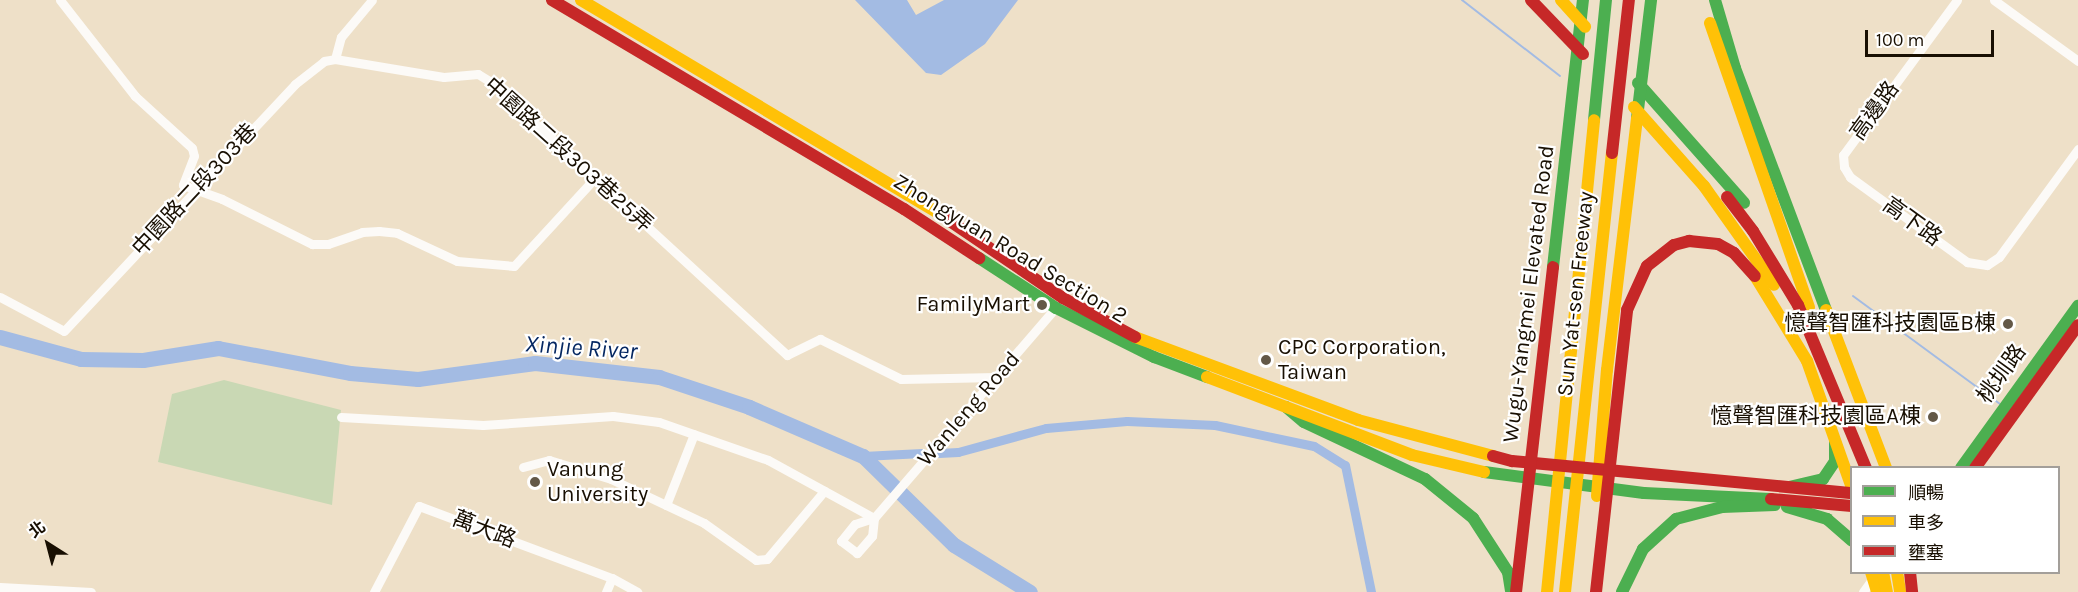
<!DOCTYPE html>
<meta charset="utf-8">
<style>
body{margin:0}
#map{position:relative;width:2078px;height:592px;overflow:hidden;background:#eee0c8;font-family:Karla,"Noto Sans TC",sans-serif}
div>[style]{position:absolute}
.green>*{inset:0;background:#c9d8b4}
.water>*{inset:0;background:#a3bbe3}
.stream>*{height:2px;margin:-1px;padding:0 1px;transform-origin:1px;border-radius:1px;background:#a3bbe3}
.canal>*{height:9px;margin:-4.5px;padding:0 4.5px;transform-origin:4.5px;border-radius:4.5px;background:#a3bbe3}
.river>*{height:15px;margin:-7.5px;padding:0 7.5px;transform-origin:7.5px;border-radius:7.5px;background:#a3bbe3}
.street>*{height:9px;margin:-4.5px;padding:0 4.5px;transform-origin:4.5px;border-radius:4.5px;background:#fcfaf7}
.fast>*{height:12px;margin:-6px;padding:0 6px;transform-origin:6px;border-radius:6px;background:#4caf50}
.slow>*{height:12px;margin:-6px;padding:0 6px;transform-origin:6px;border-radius:6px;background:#ffc107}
.jam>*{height:12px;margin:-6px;padding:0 6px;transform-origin:6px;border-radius:6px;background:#c62828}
.dots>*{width:16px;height:16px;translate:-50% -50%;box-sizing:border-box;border:3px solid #fff;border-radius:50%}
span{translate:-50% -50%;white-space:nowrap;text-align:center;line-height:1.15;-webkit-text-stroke:4.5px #fff;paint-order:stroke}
.street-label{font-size:22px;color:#180f02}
.poi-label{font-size:22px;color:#180f02}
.right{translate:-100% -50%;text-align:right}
.left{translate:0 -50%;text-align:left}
.water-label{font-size:24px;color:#052761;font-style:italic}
.legend{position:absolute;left:1850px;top:466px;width:210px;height:108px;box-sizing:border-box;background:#fff;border:2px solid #a39f9a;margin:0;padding:8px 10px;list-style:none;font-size:18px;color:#180f02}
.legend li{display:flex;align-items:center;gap:12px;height:30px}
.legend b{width:30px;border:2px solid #a39f9a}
.north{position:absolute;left:18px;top:514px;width:60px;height:60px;-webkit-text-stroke:4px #fff;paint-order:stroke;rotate:324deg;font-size:16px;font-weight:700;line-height:24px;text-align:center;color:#180f02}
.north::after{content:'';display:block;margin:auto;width:21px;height:27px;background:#180f02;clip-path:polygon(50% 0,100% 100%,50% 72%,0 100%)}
.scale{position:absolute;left:1865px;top:30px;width:129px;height:27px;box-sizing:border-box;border:3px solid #180f02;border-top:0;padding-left:8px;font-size:18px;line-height:21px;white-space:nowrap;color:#180f02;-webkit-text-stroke:4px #fff;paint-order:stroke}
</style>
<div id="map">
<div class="green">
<div style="clip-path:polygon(224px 380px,341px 410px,332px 505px,158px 462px,172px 394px)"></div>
</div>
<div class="water">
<div style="clip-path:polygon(855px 0,907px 0,916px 15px,944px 0,1018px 0,985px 44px,941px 75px,926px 73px)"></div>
</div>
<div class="stream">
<div style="left:1462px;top:0;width:124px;rotate:37.8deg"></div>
<div style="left:1853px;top:296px;width:182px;rotate:36.3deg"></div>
</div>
<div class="canal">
<div style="left:939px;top:453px;width:19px;rotate:-3deg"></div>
<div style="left:958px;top:452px;width:91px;rotate:-15.3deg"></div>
<div style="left:1046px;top:428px;width:81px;rotate:-4.9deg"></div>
<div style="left:1127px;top:421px;width:88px;rotate:2.6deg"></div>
<div style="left:1215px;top:425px;width:101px;rotate:12deg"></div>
<div style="left:1314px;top:446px;width:36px;rotate:32deg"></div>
<div style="left:1345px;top:465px;width:130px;rotate:78.4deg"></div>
<div style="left:863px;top:456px;width:59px;rotate:-2.9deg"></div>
</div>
<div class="river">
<div style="left:0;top:337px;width:84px;rotate:15.2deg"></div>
<div style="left:81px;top:359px;width:62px;rotate:0.9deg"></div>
<div style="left:143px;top:360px;width:76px;rotate:-9.1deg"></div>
<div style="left:218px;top:348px;width:134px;rotate:10.7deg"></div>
<div style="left:350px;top:373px;width:68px;rotate:5deg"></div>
<div style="left:418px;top:379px;width:118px;rotate:-7.8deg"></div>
<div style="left:535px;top:363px;width:125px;rotate:6.4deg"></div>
<div style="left:659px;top:377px;width:95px;rotate:18.4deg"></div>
<div style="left:749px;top:407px;width:124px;rotate:23.3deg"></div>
<div style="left:863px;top:456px;width:127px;rotate:44.4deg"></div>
<div style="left:954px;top:545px;width:89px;rotate:31.7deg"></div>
</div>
<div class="street">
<div style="left:60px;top:0;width:122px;rotate:52deg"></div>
<div style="left:135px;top:96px;width:77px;rotate:42.4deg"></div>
<div style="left:192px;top:148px;width:8px;rotate:76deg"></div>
<div style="left:194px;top:156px;width:31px;rotate:111deg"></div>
<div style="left:183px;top:185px;width:41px;rotate:19.7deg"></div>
<div style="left:222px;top:199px;width:101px;rotate:26.6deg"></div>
<div style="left:312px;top:244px;width:16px"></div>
<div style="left:328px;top:244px;width:36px;rotate:-19deg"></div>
<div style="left:362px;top:232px;width:17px;rotate:-3deg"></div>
<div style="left:379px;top:231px;width:18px;rotate:6deg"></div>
<div style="left:397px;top:233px;width:66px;rotate:25deg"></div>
<div style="left:457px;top:261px;width:57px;rotate:5deg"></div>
<div style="left:514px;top:266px;width:120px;rotate:-47.4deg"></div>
<div style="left:1957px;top:0;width:192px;rotate:126.3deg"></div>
<div style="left:1843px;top:155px;width:12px;rotate:85deg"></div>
<div style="left:1844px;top:167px;width:12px;rotate:59deg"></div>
<div style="left:1850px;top:177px;width:145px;rotate:36deg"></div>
<div style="left:1967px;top:262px;width:20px;rotate:9deg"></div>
<div style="left:1987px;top:265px;width:14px;rotate:-34deg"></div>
<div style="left:1999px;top:257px;width:134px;rotate:-53.8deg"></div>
<div style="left:1994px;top:0;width:104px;rotate:36deg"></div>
<div style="left:335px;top:59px;width:23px;rotate:-75deg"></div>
<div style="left:341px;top:37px;width:48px;rotate:-50deg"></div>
<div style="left:0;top:297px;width:72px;rotate:28deg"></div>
<div style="left:64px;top:331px;width:338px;rotate:-46.9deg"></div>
<div style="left:295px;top:84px;width:37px;rotate:-38deg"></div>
<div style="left:324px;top:61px;width:11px;rotate:-10deg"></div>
<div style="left:335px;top:59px;width:110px;rotate:9.4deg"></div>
<div style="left:444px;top:77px;width:34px;rotate:-5deg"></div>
<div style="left:478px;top:74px;width:13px;rotate:32deg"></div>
<div style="left:489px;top:81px;width:405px;rotate:42.6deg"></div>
<div style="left:787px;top:355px;width:37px;rotate:-26deg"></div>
<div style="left:820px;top:339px;width:90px;rotate:26.3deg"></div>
<div style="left:901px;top:379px;width:95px;rotate:-1.2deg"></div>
<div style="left:341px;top:417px;width:142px;rotate:3.2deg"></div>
<div style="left:483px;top:425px;width:130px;rotate:-4deg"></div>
<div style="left:613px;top:416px;width:46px;rotate:7.4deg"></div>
<div style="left:659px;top:422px;width:115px;rotate:19.2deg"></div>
<div style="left:768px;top:460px;width:121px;rotate:28.7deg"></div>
<div style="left:523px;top:467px;width:27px;rotate:-15deg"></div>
<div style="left:549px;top:460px;width:65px;rotate:17deg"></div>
<div style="left:611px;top:479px;width:103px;rotate:25.3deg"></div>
<div style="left:704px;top:523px;width:64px;rotate:35.4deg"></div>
<div style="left:756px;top:560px;width:11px;rotate:-5deg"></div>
<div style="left:767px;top:559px;width:89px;rotate:-50deg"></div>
<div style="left:666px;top:505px;width:76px;rotate:-68.5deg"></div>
<div style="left:874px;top:518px;width:281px;rotate:-49.2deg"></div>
<div style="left:874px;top:518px;width:18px;rotate:96deg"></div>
<div style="left:872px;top:536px;width:23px;rotate:131deg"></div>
<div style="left:857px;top:553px;width:20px;rotate:-143deg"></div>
<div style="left:841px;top:541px;width:22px;rotate:-51deg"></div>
<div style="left:855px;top:524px;width:20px;rotate:-18deg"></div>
<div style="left:0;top:587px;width:91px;rotate:3.1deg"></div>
<div style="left:374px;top:592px;width:97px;rotate:-62.4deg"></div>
<div style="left:419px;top:506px;width:206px;rotate:20.5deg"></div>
<div style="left:612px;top:578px;width:29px;rotate:29deg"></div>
<div style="left:606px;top:592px;width:15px;rotate:-67deg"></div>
<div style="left:1863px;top:592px;width:17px;rotate:-54deg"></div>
</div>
<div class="fast">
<div style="left:1715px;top:0;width:71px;rotate:73.6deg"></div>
<div style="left:1735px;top:68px;width:259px;rotate:69.4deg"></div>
<div style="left:1638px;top:83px;width:160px;rotate:48.5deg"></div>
<div style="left:1637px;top:118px;width:119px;rotate:-83.2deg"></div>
<div style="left:1594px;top:120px;width:121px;rotate:-84.3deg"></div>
<div style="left:979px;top:258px;width:92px;rotate:33deg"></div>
<div style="left:1056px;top:308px;width:110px;rotate:26.6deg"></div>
<div style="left:1154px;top:357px;width:57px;rotate:20.7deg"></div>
<div style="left:1553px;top:267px;width:269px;rotate:-83.6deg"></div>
<div style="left:1286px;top:407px;width:23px;rotate:40deg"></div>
<div style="left:1304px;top:422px;width:134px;rotate:25.2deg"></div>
<div style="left:1425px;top:479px;width:62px;rotate:39.1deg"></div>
<div style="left:1473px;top:518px;width:64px;rotate:57.1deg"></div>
<div style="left:1508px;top:572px;width:18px;rotate:81deg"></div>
<div style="left:1961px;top:468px;width:200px;rotate:-54.2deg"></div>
<div style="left:1484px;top:472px;width:161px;rotate:7.5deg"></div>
<div style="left:1644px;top:493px;width:127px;rotate:2.7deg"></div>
<div style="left:1789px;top:487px;width:35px;rotate:-13deg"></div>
<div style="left:1823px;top:479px;width:22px;rotate:-56deg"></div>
<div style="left:1835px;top:461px;width:19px;rotate:-90deg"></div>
<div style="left:1787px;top:507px;width:42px;rotate:16.7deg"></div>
<div style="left:1827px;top:519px;width:33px;rotate:41deg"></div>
<div style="left:1622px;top:592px;width:48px;rotate:-64deg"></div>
<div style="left:1643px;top:549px;width:45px;rotate:-42.3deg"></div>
<div style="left:1676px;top:519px;width:48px;rotate:-14.6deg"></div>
<div style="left:1722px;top:507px;width:53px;rotate:-2.2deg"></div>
</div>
<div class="slow">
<div style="left:581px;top:0;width:419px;rotate:30.8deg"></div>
<div style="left:1561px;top:0;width:36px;rotate:48deg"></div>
<div style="left:1710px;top:23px;width:301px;rotate:70.8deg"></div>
<div style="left:1634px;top:107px;width:106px;rotate:48.5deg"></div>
<div style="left:1704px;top:186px;width:121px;rotate:54.7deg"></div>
<div style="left:1755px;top:276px;width:100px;rotate:58.5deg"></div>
<div style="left:1807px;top:361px;width:135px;rotate:70.5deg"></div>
<div style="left:1826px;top:310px;width:169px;rotate:69.2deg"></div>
<div style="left:1135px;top:337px;width:238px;rotate:20.4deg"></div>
<div style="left:1358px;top:420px;width:140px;rotate:14.9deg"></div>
<div style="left:1207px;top:377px;width:219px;rotate:20.8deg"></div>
<div style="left:1412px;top:455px;width:74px;rotate:13.3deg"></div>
<div style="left:1597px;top:496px;width:126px;rotate:-85.5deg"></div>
<div style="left:1607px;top:370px;width:254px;rotate:-83.2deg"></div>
<div style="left:1871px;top:572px;width:21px;rotate:73deg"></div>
<div style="left:1883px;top:572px;width:20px;rotate:79deg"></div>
<div style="left:1897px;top:572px;width:20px;rotate:81deg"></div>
<div style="left:1547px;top:592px;width:474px;rotate:-84.3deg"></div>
<div style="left:1565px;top:592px;width:442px;rotate:-83.9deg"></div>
</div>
<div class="jam">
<div style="left:552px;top:0;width:409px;rotate:30.7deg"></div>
<div style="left:904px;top:209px;width:90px;rotate:33.2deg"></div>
<div style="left:1531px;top:0;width:75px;rotate:46.1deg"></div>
<div style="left:1612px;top:153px;width:154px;rotate:-83.7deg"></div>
<div style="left:1727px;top:197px;width:43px;rotate:52.6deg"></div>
<div style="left:1753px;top:231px;width:87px;rotate:58.7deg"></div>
<div style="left:1798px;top:305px;width:177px;rotate:67.4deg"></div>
<div style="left:941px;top:215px;width:148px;rotate:34.2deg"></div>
<div style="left:1063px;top:298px;width:82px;rotate:28.4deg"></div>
<div style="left:1493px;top:456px;width:20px;rotate:15deg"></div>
<div style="left:1512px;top:461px;width:342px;rotate:5.4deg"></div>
<div style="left:1975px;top:468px;width:176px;rotate:-54.2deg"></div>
<div style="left:1771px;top:499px;width:81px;rotate:4.9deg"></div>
<div style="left:1910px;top:572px;width:20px;rotate:84deg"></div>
<div style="left:1516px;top:592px;width:327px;rotate:-83.5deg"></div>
<div style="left:1596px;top:592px;width:284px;rotate:-83.7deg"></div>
<div style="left:1627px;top:310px;width:48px;rotate:-65.6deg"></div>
<div style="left:1647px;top:266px;width:34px;rotate:-38deg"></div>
<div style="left:1674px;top:245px;width:16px;rotate:-15deg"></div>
<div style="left:1689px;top:241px;width:29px;rotate:6deg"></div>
<div style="left:1718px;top:244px;width:18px;rotate:29deg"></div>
<div style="left:1734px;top:253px;width:31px;rotate:48deg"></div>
</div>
<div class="dots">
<div style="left:1042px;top:305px;background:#635847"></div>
<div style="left:2008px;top:324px;background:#635847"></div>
<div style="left:1266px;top:360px;background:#635847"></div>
<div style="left:1933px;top:417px;background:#635847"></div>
<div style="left:535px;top:482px;background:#635847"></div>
</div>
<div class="street-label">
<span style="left:1875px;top:111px;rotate:-54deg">高邊路</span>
<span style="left:568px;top:155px;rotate:42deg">中園路二段303巷25弄</span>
<span style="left:195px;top:190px;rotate:-47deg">中園路二段303巷</span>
<span style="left:1912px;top:222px;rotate:36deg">高下路</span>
<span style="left:1010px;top:249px;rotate:31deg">Zhongyuan Road Section 2</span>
<span style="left:1529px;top:294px;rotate:-83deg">Wugu-Yangmei Elevated Road</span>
<span style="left:1576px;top:294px;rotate:-84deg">Sun Yat-sen Freeway</span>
<span style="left:2002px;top:374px;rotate:-54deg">桃圳路</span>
<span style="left:969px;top:409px;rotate:-49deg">Wanleng Road</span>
<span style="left:484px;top:530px;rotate:21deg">萬大路</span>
</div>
<div class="poi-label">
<span class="right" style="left:1030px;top:305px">FamilyMart</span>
<span class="right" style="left:1996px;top:324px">憶聲智匯科技園區B棟</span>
<span class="left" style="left:1278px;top:360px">CPC Corporation,<br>Taiwan</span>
<span class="right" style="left:1921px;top:417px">憶聲智匯科技園區A棟</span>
<span class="left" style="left:547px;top:482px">Vanung<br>University</span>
</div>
<div class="water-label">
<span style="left:581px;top:348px;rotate:4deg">Xinjie River</span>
</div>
<ul class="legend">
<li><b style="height:8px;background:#4caf50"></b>順暢</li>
<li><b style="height:8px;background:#ffc107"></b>車多</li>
<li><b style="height:8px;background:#c62828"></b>壅塞</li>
</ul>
<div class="north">北</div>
<div class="scale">100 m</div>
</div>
